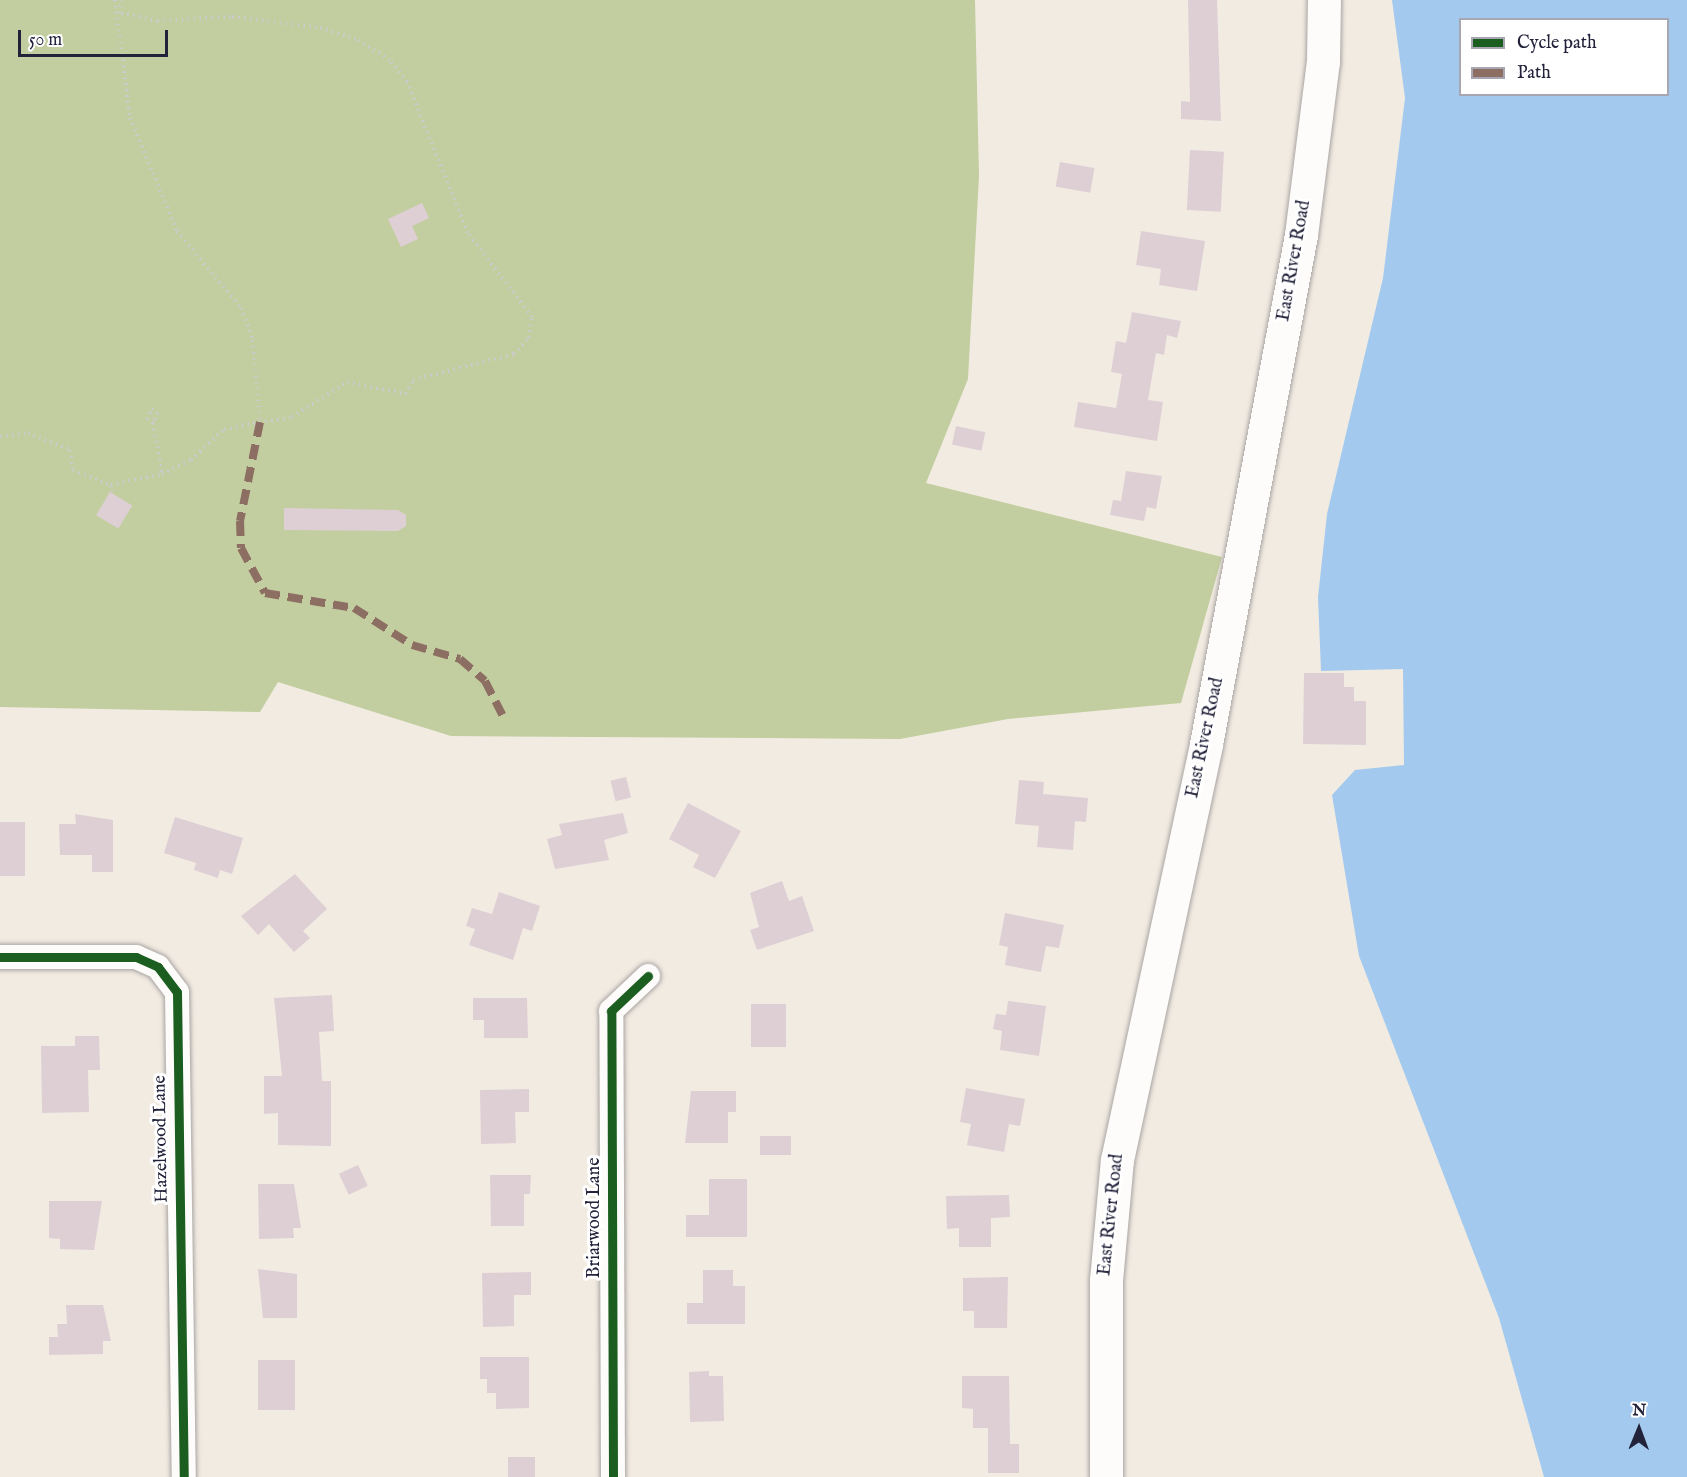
<!DOCTYPE html>
<style>
body{margin:0}
#map{position:relative;width:1687px;height:1477px;overflow:hidden;background:#f2ebe2;font-family:"IM FELL English",serif}
div>[style]{position:absolute}
.forest>*{inset:0;background:#c2ce9f}
.water>*{inset:0;background:#a3caee}
.building>*{inset:0;background:#decfd5;transform-origin:0 0}
.path>*{height:4px;margin-top:-2px;transform-origin:0;background:repeating-linear-gradient(90deg,#cccaca 0 1.5px,transparent 0 6px)}
.roads{filter:drop-shadow(0 0 2px #a9a5a3) drop-shadow(0 0 2px #a9a5a3)}
.street>*{height:24px;margin:-12px;padding:0 12px;transform-origin:12px;border-radius:12px;background:#fdfcfb}
.secondary>*{height:33px;margin:-16.5px;padding:0 16.5px;transform-origin:16.5px;border-radius:16.5px;background:#fdfcfb}
.quiet>*{height:8px;margin-top:-4px;transform-origin:0;background:repeating-linear-gradient(90deg,#8d6e63 0 15px,transparent 0 23px)}
.cycleway>*{height:9px;margin:-4.5px;padding:0 4.5px;transform-origin:4.5px;border-radius:4.5px;background:#1b5e20}
span{translate:-50% -50%;white-space:nowrap;text-align:center;line-height:1.15;-webkit-text-stroke:6px #fff;paint-order:stroke}
.street-label{font-size:18px;color:#22223b}
.legend{position:absolute;left:1459px;top:18px;width:210px;height:78px;box-sizing:border-box;background:#fff;border:2px solid #a7a7b1;margin:0;padding:8px 10px;list-style:none;font-size:18px;color:#22223b}
.legend li{display:flex;align-items:center;gap:12px;height:30px}
.legend b{width:30px;border:2px solid #a7a7b1}
.north{position:absolute;left:1609px;top:1399px;width:60px;height:60px;-webkit-text-stroke:4px #fff;paint-order:stroke;rotate:1deg;font-size:16px;font-weight:700;line-height:24px;text-align:center;color:#22223b}
.north::after{content:'';display:block;margin:auto;width:21px;height:27px;background:#22223b;clip-path:polygon(50% 0,100% 100%,50% 72%,0 100%)}
.scale{position:absolute;left:18px;top:30px;width:150px;height:27px;box-sizing:border-box;border:3px solid #22223b;border-top:0;padding-left:8px;font-size:18px;line-height:21px;white-space:nowrap;color:#22223b;-webkit-text-stroke:4px #fff;paint-order:stroke}
</style>
<div id="map">
<div class="forest">
<div style="clip-path:polygon(0 0,975px 0,979px 176px,968px 379px,926px 483px,1222px 557px,1181px 703px,1008px 719px,900px 739px,451px 736px,278px 682px,260px 712px,0 707px)"></div>
</div>
<div class="water">
<div style="clip-path:polygon(evenodd,1392px 0,1687px 0,1687px 1477px,1544px 1477px,1499px 1318px,1359px 956px,1332px 795px,1355px 770px,1404px 765px,1403px 669px,1321px 671px,1318px 597px,1327px 514px,1383px 278px,1405px 98px,1392px 0,1460px 20px,1668px 20px,1668px 94px,1460px 94px,1460px 20px)"></div>
</div>
<div class="building">
<div style="clip-path:polygon(1188px 0,1217px 0,1221px 121px,1181px 119px,1181px 101px,1190px 102px)"></div>
<div style="left:1190px;top:150px;width:34px;height:60px;rotate:3deg"></div>
<div style="left:1060px;top:162px;width:35px;height:25px;rotate:10deg"></div>
<div style="clip-path:polygon(422px 203px,429px 218px,412px 226px,418px 239px,401px 247px,388px 219px)"></div>
<div style="clip-path:polygon(1141px 231px,1205px 241px,1197px 291px,1159px 285px,1161px 269px,1136px 265px)"></div>
<div style="clip-path:polygon(1132px 312px,1181px 321px,1177px 338px,1167px 335px,1164px 355px,1156px 353px,1148px 400px,1163px 402px,1157px 441px,1074px 427px,1078px 402px,1116px 408px,1122px 374px,1111px 372px,1116px 341px,1126px 343px)"></div>
<div style="left:956px;top:426px;width:30px;height:19px;rotate:12deg"></div>
<div style="clip-path:polygon(1126px 471px,1162px 476px,1156px 509px,1147px 507px,1144px 521px,1110px 515px,1113px 500px,1121px 501px)"></div>
<div style="left:110px;top:492px;width:26px;height:27px;rotate:31deg"></div>
<div style="clip-path:polygon(284px 508px,398px 510px,406px 515px,406px 526px,398px 531px,284px 530px)"></div>
<div style="clip-path:polygon(1304px 673px,1344px 673px,1344px 687px,1354px 687px,1354px 701px,1366px 701px,1366px 745px,1303px 744px)"></div>
<div style="left:626px;top:777px;width:21px;height:16px;rotate:76deg"></div>
<div style="clip-path:polygon(1019px 780px,1044px 782px,1043px 794px,1088px 798px,1086px 822px,1075px 821px,1073px 850px,1037px 847px,1039px 826px,1015px 824px)"></div>
<div style="clip-path:polygon(688px 803px,741px 831px,715px 878px,693px 867px,699px 855px,669px 839px)"></div>
<div style="clip-path:polygon(623px 813px,628px 833px,604px 840px,609px 860px,555px 869px,547px 839px,562px 835px,559px 824px)"></div>
<div style="clip-path:polygon(75px 814px,113px 820px,113px 872px,92px 872px,92px 855px,60px 855px,59px 824px,76px 824px)"></div>
<div style="clip-path:polygon(175px 817px,243px 838px,232px 874px,220px 870px,218px 878px,194px 870px,196px 863px,164px 853px)"></div>
<div style="left:0;top:822px;width:25px;height:54px"></div>
<div style="clip-path:polygon(295px 874px,327px 909px,303px 931px,310px 938px,294px 952px,269px 924px,258px 935px,241px 916px)"></div>
<div style="clip-path:polygon(782px 881px,789px 901px,802px 896px,814px 931px,757px 950px,750px 930px,759px 927px,750px 893px)"></div>
<div style="clip-path:polygon(499px 892px,540px 906px,532px 931px,523px 928px,513px 960px,469px 945px,475px 929px,466px 926px,472px 908px,492px 914px)"></div>
<div style="clip-path:polygon(1005px 913px,1064px 925px,1059px 948px,1046px 946px,1041px 972px,1005px 965px,1008px 947px,999px 945px)"></div>
<div style="clip-path:polygon(332px 995px,334px 1031px,319px 1032px,322px 1081px,331px 1081px,331px 1146px,278px 1145px,278px 1113px,264px 1114px,264px 1076px,282px 1076px,274px 998px)"></div>
<div style="clip-path:polygon(473px 998px,527px 998px,528px 1038px,484px 1038px,484px 1020px,473px 1020px)"></div>
<div style="clip-path:polygon(1008px 1001px,1046px 1006px,1039px 1056px,1000px 1050px,1002px 1031px,993px 1029px,996px 1014px,1006px 1015px)"></div>
<div style="left:751px;top:1004px;width:35px;height:43px"></div>
<div style="clip-path:polygon(75px 1036px,99px 1036px,100px 1070px,88px 1070px,89px 1112px,42px 1113px,41px 1046px,75px 1046px)"></div>
<div style="clip-path:polygon(966px 1088px,1025px 1099px,1020px 1126px,1009px 1124px,1004px 1152px,967px 1145px,971px 1124px,960px 1122px)"></div>
<div style="clip-path:polygon(529px 1089px,529px 1112px,515px 1112px,516px 1143px,481px 1144px,480px 1090px)"></div>
<div style="clip-path:polygon(691px 1091px,736px 1091px,736px 1112px,728px 1112px,728px 1143px,685px 1143px)"></div>
<div style="left:760px;top:1136px;width:31px;height:19px"></div>
<div style="left:358px;top:1165px;width:23px;height:21px;rotate:65deg"></div>
<div style="clip-path:polygon(490px 1175px,531px 1175px,530px 1194px,524px 1194px,524px 1226px,491px 1226px)"></div>
<div style="clip-path:polygon(709px 1179px,747px 1179px,747px 1237px,686px 1237px,686px 1215px,709px 1215px)"></div>
<div style="clip-path:polygon(258px 1184px,294px 1184px,301px 1228px,293px 1228px,294px 1238px,259px 1239px)"></div>
<div style="clip-path:polygon(1009px 1195px,1010px 1217px,991px 1218px,991px 1247px,959px 1247px,959px 1228px,947px 1229px,946px 1196px)"></div>
<div style="clip-path:polygon(49px 1201px,102px 1201px,94px 1250px,60px 1249px,60px 1239px,49px 1238px)"></div>
<div style="clip-path:polygon(258px 1269px,297px 1274px,297px 1318px,263px 1318px)"></div>
<div style="clip-path:polygon(703px 1270px,733px 1270px,733px 1286px,745px 1286px,745px 1324px,687px 1324px,687px 1303px,703px 1303px)"></div>
<div style="clip-path:polygon(531px 1272px,531px 1295px,514px 1295px,514px 1326px,483px 1327px,482px 1273px)"></div>
<div style="clip-path:polygon(1008px 1277px,1007px 1328px,974px 1328px,974px 1311px,963px 1311px,963px 1278px)"></div>
<div style="clip-path:polygon(66px 1305px,103px 1305px,111px 1341px,103px 1341px,103px 1354px,49px 1355px,49px 1337px,58px 1337px,57px 1324px,67px 1324px)"></div>
<div style="clip-path:polygon(480px 1357px,529px 1357px,529px 1408px,496px 1409px,496px 1393px,487px 1393px,487px 1379px,480px 1379px)"></div>
<div style="left:258px;top:1360px;width:37px;height:50px"></div>
<div style="clip-path:polygon(709px 1371px,709px 1376px,723px 1376px,724px 1421px,690px 1422px,689px 1372px)"></div>
<div style="clip-path:polygon(962px 1376px,1009px 1376px,1010px 1444px,1019px 1444px,1019px 1473px,988px 1473px,988px 1428px,973px 1428px,973px 1409px,962px 1408px)"></div>
<div style="left:508px;top:1457px;width:27px;height:20px"></div>
</div>
<div class="path">
<div style="left:115px;top:0;width:119px;rotate:82.8deg"></div>
<div style="left:130px;top:118px;width:122px;rotate:67.4deg"></div>
<div style="left:177px;top:231px;width:100px;rotate:50.3deg"></div>
<div style="left:241px;top:308px;width:34px;rotate:69deg"></div>
<div style="left:253px;top:340px;width:81px;rotate:85.1deg"></div>
<div style="left:153px;top:423px;width:7px;rotate:-146deg"></div>
<div style="left:147px;top:419px;width:11px;rotate:-63deg"></div>
<div style="left:152px;top:409px;width:7px;rotate:34deg"></div>
<div style="left:158px;top:413px;width:11px;rotate:117deg"></div>
<div style="left:153px;top:423px;width:52px;rotate:80deg"></div>
<div style="left:0;top:436px;width:28px;rotate:-6deg"></div>
<div style="left:28px;top:433px;width:46px;rotate:21.6deg"></div>
<div style="left:71px;top:450px;width:20px;rotate:84deg"></div>
<div style="left:73px;top:470px;width:41px;rotate:21.5deg"></div>
<div style="left:111px;top:485px;width:52px;rotate:-12.2deg"></div>
<div style="left:162px;top:474px;width:32px;rotate:-26deg"></div>
<div style="left:191px;top:460px;width:45px;rotate:-43.2deg"></div>
<div style="left:224px;top:429px;width:69px;rotate:-10deg"></div>
<div style="left:292px;top:417px;width:65px;rotate:-32.5deg"></div>
<div style="left:347px;top:382px;width:60px;rotate:11.5deg"></div>
<div style="left:406px;top:394px;width:16px;rotate:-63deg"></div>
<div style="left:413px;top:380px;width:104px;rotate:-14.4deg"></div>
<div style="left:514px;top:354px;width:22px;rotate:-47deg"></div>
<div style="left:529px;top:338px;width:21px;rotate:-82deg"></div>
<div style="left:532px;top:317px;width:106px;rotate:-127.3deg"></div>
<div style="left:468px;top:233px;width:163px;rotate:-112deg"></div>
<div style="left:407px;top:82px;width:28px;rotate:-128deg"></div>
<div style="left:390px;top:60px;width:40px;rotate:-148deg"></div>
<div style="left:356px;top:39px;width:41px;rotate:-162.9deg"></div>
<div style="left:317px;top:27px;width:87px;rotate:-173.4deg"></div>
<div style="left:231px;top:17px;width:73px;rotate:176.9deg"></div>
<div style="left:158px;top:21px;width:40px;rotate:-168deg"></div>
<div style="left:119px;top:13px;width:13px;rotate:-77deg"></div>
<div style="left:111px;top:485px;width:8px;rotate:83deg"></div>
</div>
<div class="roads">
<div class="street">
<div style="left:0;top:957px;width:136px"></div>
<div style="left:136px;top:957px;width:24px;rotate:24deg"></div>
<div style="left:158px;top:967px;width:31px;rotate:53deg"></div>
<div style="left:177px;top:992px;width:485px;rotate:89.2deg"></div>
<div style="left:613px;top:1477px;width:466px;rotate:-90.2deg"></div>
<div style="left:611px;top:1011px;width:51px;rotate:-43.4deg"></div>
</div>
<div class="secondary">
<div style="left:1106px;top:1477px;width:197px;rotate:-90deg"></div>
<div style="left:1106px;top:1280px;width:121px;rotate:-84.8deg"></div>
<div style="left:1117px;top:1160px;width:425px;rotate:-77.9deg"></div>
<div style="left:1206px;top:744px;width:518px;rotate:-79.43deg"></div>
<div style="left:1301px;top:235px;width:174px;rotate:-82.8deg"></div>
<div style="left:1323px;top:62px;width:62px;rotate:-89.1deg"></div>
</div>
</div>
<div class="quiet">
<div style="left:260px;top:422px;width:101px;rotate:101.4deg"></div>
<div style="left:240px;top:521px;width:27px;rotate:88deg"></div>
<div style="left:241px;top:548px;width:51px;rotate:61.9deg"></div>
<div style="left:265px;top:593px;width:90px;rotate:9.6deg"></div>
<div style="left:354px;top:608px;width:69px;rotate:32.5deg"></div>
<div style="left:412px;top:645px;width:50px;rotate:16.3deg"></div>
<div style="left:460px;top:659px;width:33px;rotate:41deg"></div>
<div style="left:485px;top:681px;width:44px;rotate:62.9deg"></div>
</div>
<div class="cycleway">
<div style="left:0;top:957px;width:136px"></div>
<div style="left:136px;top:957px;width:24px;rotate:24deg"></div>
<div style="left:158px;top:967px;width:31px;rotate:53deg"></div>
<div style="left:177px;top:992px;width:485px;rotate:89.2deg"></div>
<div style="left:613px;top:1477px;width:466px;rotate:-90.2deg"></div>
<div style="left:611px;top:1011px;width:51px;rotate:-43.4deg"></div>
</div>
<div class="street-label">
<span style="left:1295px;top:261px;rotate:-80deg">East River Road</span>
<span style="left:1206px;top:738px;rotate:-78deg">East River Road</span>
<span style="left:162px;top:1139px;rotate:-91deg">Hazelwood Lane</span>
<span style="left:1112px;top:1215px;rotate:-84deg">East River Road</span>
<span style="left:595px;top:1218px;rotate:-90deg">Briarwood Lane</span>
</div>
<ul class="legend">
<li><b style="height:8px;background:#1b5e20"></b>Cycle path</li>
<li><b style="height:8px;background:#8d6e63"></b>Path</li>
</ul>
<div class="north">N</div>
<div class="scale">50 m</div>
</div>
